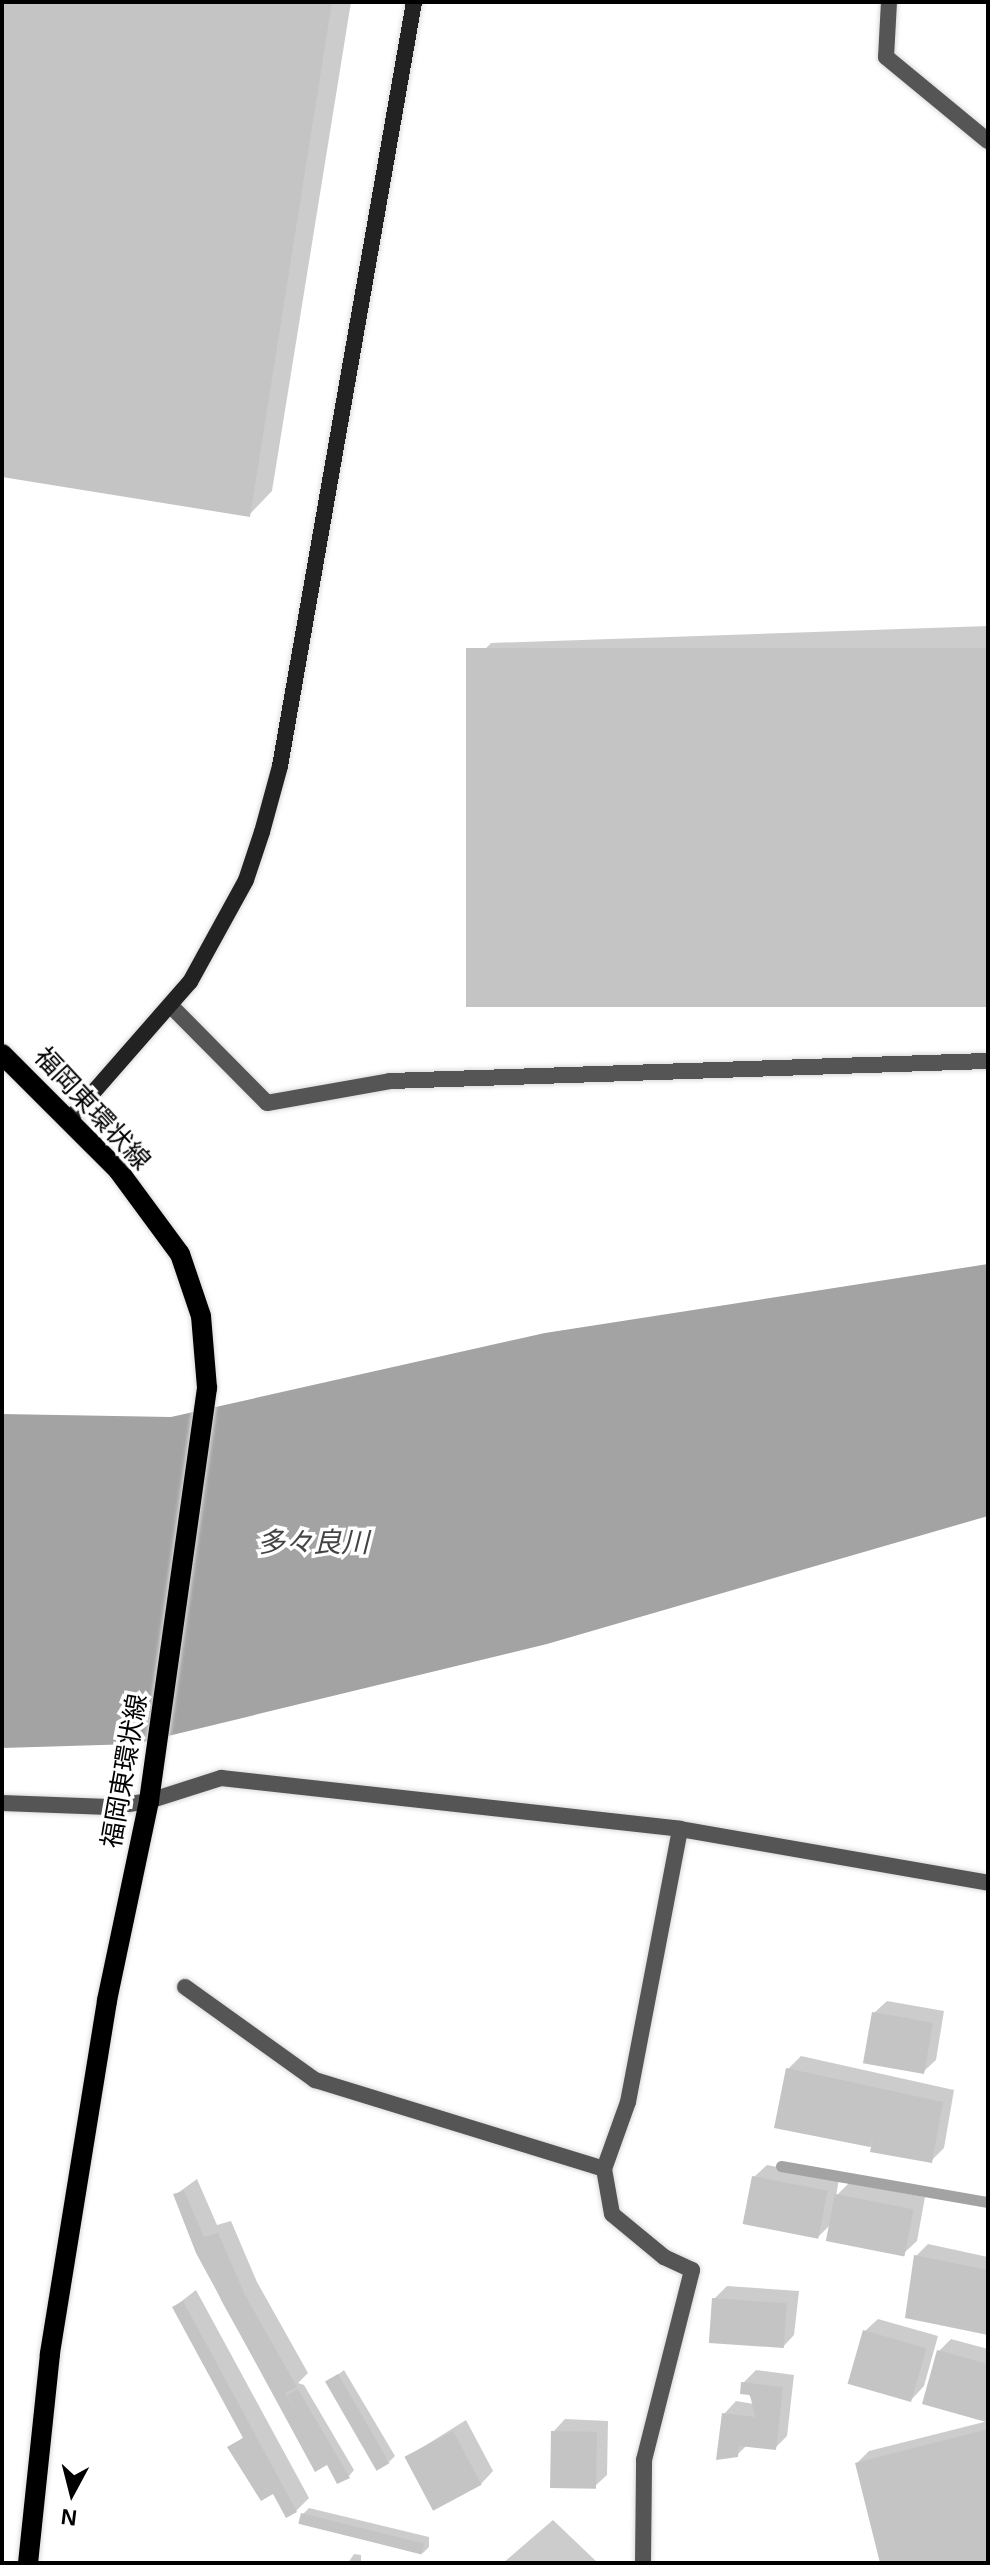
<!DOCTYPE html>
<meta charset="utf-8">
<style>
body{margin:0}
#map{position:relative;width:990px;height:2565px;overflow:hidden;background:#fff;font-family:Arial,"Noto Sans JP",sans-serif}
div>[style]{position:absolute}
.water>*{inset:0;background:#a3a3a3}
.shadow>*{inset:0;background:#0003}
.stream>*{height:11px;margin:-5.5px;padding:0 5.5px;transform-origin:5.5px;border-radius:5.5px;background:#a3a3a3}
.building>*{inset:0;background:#c4c4c4;transform-origin:0 0}
.roads{filter:drop-shadow(0 0 2px #dbdbdb) drop-shadow(0 0 2px #dbdbdb)}
.street>*{height:16px;margin:-8px;padding:0 8px;transform-origin:8px;border-radius:8px;background:#555}
.secondary>*{height:16px;margin:-8px;padding:0 8px;transform-origin:8px;border-radius:8px;background:#222}
.primary>*{height:20px;margin:-10px;padding:0 10px;transform-origin:10px;border-radius:10px;background:#000}
span{translate:-50% -50%;white-space:nowrap;text-align:center;line-height:1.15;-webkit-text-stroke:7px #fff;paint-order:stroke}
.street-label{font-size:26px;color:#000}
.water-label{font-size:28px;color:#444;font-style:italic}
.frame{position:absolute;inset:0;border:4px solid #000;pointer-events:none}
.north{position:absolute;left:32px;top:2453px;width:80px;height:80px;-webkit-text-stroke:6px #fff;paint-order:stroke;rotate:187deg;font-size:22px;font-weight:700;line-height:32px;text-align:center;color:#000}
.north::after{content:'';display:block;margin:auto;width:28px;height:36px;background:#000;clip-path:polygon(50% 0,100% 100%,50% 72%,0 100%)}
</style>
<div id="map">
<div class="water">
<div style="clip-path:polygon(988px 1264px,988px 1516px,547px 1644px,135px 1744px,2px 1748px,2px 1414px,171px 1417px,545px 1333px)"></div>
</div>
<div class="shadow">
<div style="clip-path:polygon(2px 2px,351px 2px,272px 491px,249px 515px,2px 475px)"></div>
<div style="clip-path:polygon(988px 626px,988px 1005px,468px 667px,491px 643px)"></div>
<div style="clip-path:polygon(887px 2001px,944px 2011px,936px 2060px,923px 2072px,874px 2013px)"></div>
<div style="clip-path:polygon(801px 2056px,954px 2090px,944px 2148px,932px 2160px,776px 2126px,788px 2069px)"></div>
<div style="clip-path:polygon(767px 2165px,839px 2179px,836px 2196px,849px 2183px,925px 2197px,917px 2241px,904px 2253px,831px 2224px,818px 2237px,754px 2177px)"></div>
<div style="clip-path:polygon(197px 2179px,217px 2225px,231px 2221px,257px 2282px,308px 2373px,298px 2383px,304px 2385px,354px 2470px,349px 2476px,327px 2462px,316px 2469px,222px 2302px,175px 2195px)"></div>
<div style="clip-path:polygon(928px 2244px,988px 2257px,988px 2333px,916px 2256px)"></div>
<div style="clip-path:polygon(727px 2286px,799px 2291px,794px 2335px,782px 2348px,714px 2299px)"></div>
<div style="clip-path:polygon(196px 2290px,309px 2498px,296px 2511px,230px 2447px,244px 2437px,174px 2307px)"></div>
<div style="clip-path:polygon(878px 2319px,938px 2336px,924px 2386px,912px 2399px,865px 2331px)"></div>
<div style="clip-path:polygon(951px 2339px,988px 2349px,985px 2419px,939px 2351px)"></div>
<div style="clip-path:polygon(344px 2370px,395px 2456px,389px 2462px,327px 2383px)"></div>
<div style="clip-path:polygon(756px 2370px,794px 2375px,787px 2436px,775px 2448px,747px 2445px,737px 2455px,724px 2414px,736px 2401px,754px 2404px,743px 2383px)"></div>
<div style="clip-path:polygon(565px 2419px,608px 2421px,607px 2475px,594px 2487px,553px 2432px)"></div>
<div style="clip-path:polygon(466px 2420px,493px 2471px,481px 2484px,407px 2457px)"></div>
<div style="clip-path:polygon(988px 2421px,988px 2563px,882px 2563px,857px 2463px,869px 2451px)"></div>
<div style="clip-path:polygon(309px 2508px,429px 2537px,429px 2547px,423px 2553px,303px 2514px)"></div>
<div style="clip-path:polygon(553px 2520px,598px 2563px,503px 2563px)"></div>
<div style="clip-path:polygon(354px 2554px,361px 2555px,361px 2563px,348px 2563px)"></div>
</div>
<div class="stream">
<div style="left:781px;top:2166px;width:210px;rotate:9.9deg"></div>
</div>
<div class="building">
<div style="clip-path:polygon(2px 2px,332px 2px,250px 517px,2px 477px)"></div>
<div style="left:988px;top:648px;width:359px;height:522px;rotate:90deg"></div>
<div style="left:872px;top:2012px;width:62px;height:52px;rotate:10deg"></div>
<div style="clip-path:polygon(786px 2068px,943px 2102px,932px 2163px,870px 2152px,874px 2131px,870px 2147px,774px 2128px)"></div>
<div style="left:752px;top:2176px;width:77px;height:49px;rotate:11deg"></div>
<div style="clip-path:polygon(184px 2191px,204px 2237px,218px 2233px,245px 2295px,297px 2387px,285px 2393px,299px 2418px,287px 2395px,298px 2389px,350px 2478px,337px 2484px,327px 2465px,315px 2472px,196px 2253px,173px 2194px)"></div>
<div style="left:835px;top:2194px;width:80px;height:48px;rotate:11deg"></div>
<div style="clip-path:polygon(914px 2255px,988px 2270px,988px 2335px,905px 2318px)"></div>
<div style="left:712px;top:2298px;width:75px;height:45px;rotate:4deg"></div>
<div style="clip-path:polygon(183px 2301px,297px 2512px,286px 2518px,273px 2494px,261px 2501px,227px 2447px,243px 2438px,172px 2307px)"></div>
<div style="left:863px;top:2330px;width:66px;height:56px;rotate:16deg"></div>
<div style="clip-path:polygon(937px 2350px,988px 2364px,986px 2422px,922px 2404px)"></div>
<div style="left:338px;top:2374px;width:103px;height:15px;rotate:60deg"></div>
<div style="clip-path:polygon(741px 2382px,783px 2387px,776px 2450px,739px 2446px,738px 2457px,716px 2460px,722px 2413px,755px 2417px,750px 2395px,740px 2394px)"></div>
<div style="clip-path:polygon(988px 2429px,988px 2563px,880px 2563px,855px 2463px)"></div>
<div style="left:453px;top:2431px;width:61px;height:55px;rotate:62deg"></div>
<div style="left:551px;top:2431px;width:46px;height:57px;rotate:1deg"></div>
<div style="left:301px;top:2513px;width:127px;height:11px;rotate:14deg"></div>
</div>
<div class="roads">
<div class="street">
<div style="left:889px;top:2px;width:55px;rotate:93.1deg"></div>
<div style="left:886px;top:57px;width:132px;rotate:39.5deg"></div>
<div style="left:171px;top:1006px;width:136px;rotate:45.3deg"></div>
<div style="left:267px;top:1103px;width:125px;rotate:-10.1deg"></div>
<div style="left:390px;top:1081px;width:598px;rotate:-1.92deg"></div>
<div style="left:2px;top:1803px;width:107px;rotate:2.1deg"></div>
<div style="left:109px;top:1807px;width:40px;rotate:-8.5deg"></div>
<div style="left:149px;top:1801px;width:76px;rotate:-17.7deg"></div>
<div style="left:221px;top:1778px;width:462px;rotate:6.3deg"></div>
<div style="left:680px;top:1829px;width:313px;rotate:9.9deg"></div>
<div style="left:185px;top:1987px;width:160px;rotate:35.6deg"></div>
<div style="left:315px;top:2080px;width:302px;rotate:17.1deg"></div>
<div style="left:643px;top:2563px;width:103px;rotate:-89.4deg"></div>
<div style="left:644px;top:2460px;width:196px;rotate:-75.8deg"></div>
<div style="left:692px;top:2270px;width:31px;rotate:-155deg"></div>
<div style="left:664px;top:2257px;width:67px;rotate:-140.4deg"></div>
<div style="left:612px;top:2214px;width:46px;rotate:-100.1deg"></div>
<div style="left:604px;top:2169px;width:71px;rotate:-70.3deg"></div>
<div style="left:628px;top:2102px;width:278px;rotate:-79.2deg"></div>
</div>
<div class="secondary">
<div style="left:69px;top:1120px;width:184px;rotate:-48.8deg"></div>
<div style="left:190px;top:982px;width:116px;rotate:-61.2deg"></div>
<div style="left:246px;top:880px;width:51px;rotate:-71.6deg"></div>
<div style="left:262px;top:832px;width:68px;rotate:-74.7deg"></div>
<div style="left:280px;top:766px;width:776px;rotate:-80.05deg"></div>
</div>
<div class="primary">
<div style="left:2px;top:1054px;width:164px;rotate:45deg"></div>
<div style="left:118px;top:1170px;width:104px;rotate:53.6deg"></div>
<div style="left:180px;top:1254px;width:65px;rotate:71.3deg"></div>
<div style="left:201px;top:1316px;width:72px;rotate:85.2deg"></div>
<div style="left:207px;top:1388px;width:417px;rotate:98deg"></div>
<div style="left:149px;top:1801px;width:204px;rotate:101.9deg"></div>
<div style="left:107px;top:2001px;width:358px;rotate:99.2deg"></div>
<div style="left:50px;top:2354px;width:210px;rotate:96deg"></div>
</div>
</div>
<div class="street-label">
<span style="left:92px;top:1109px;rotate:47deg">福岡東環状線</span>
<span style="left:125px;top:1771px;rotate:-80deg">福岡東環状線</span>
</div>
<div class="water-label">
<span style="left:313px;top:1543px">多々良川</span>
</div>
<div class="frame"></div>
<div class="north">N</div>
</div>
